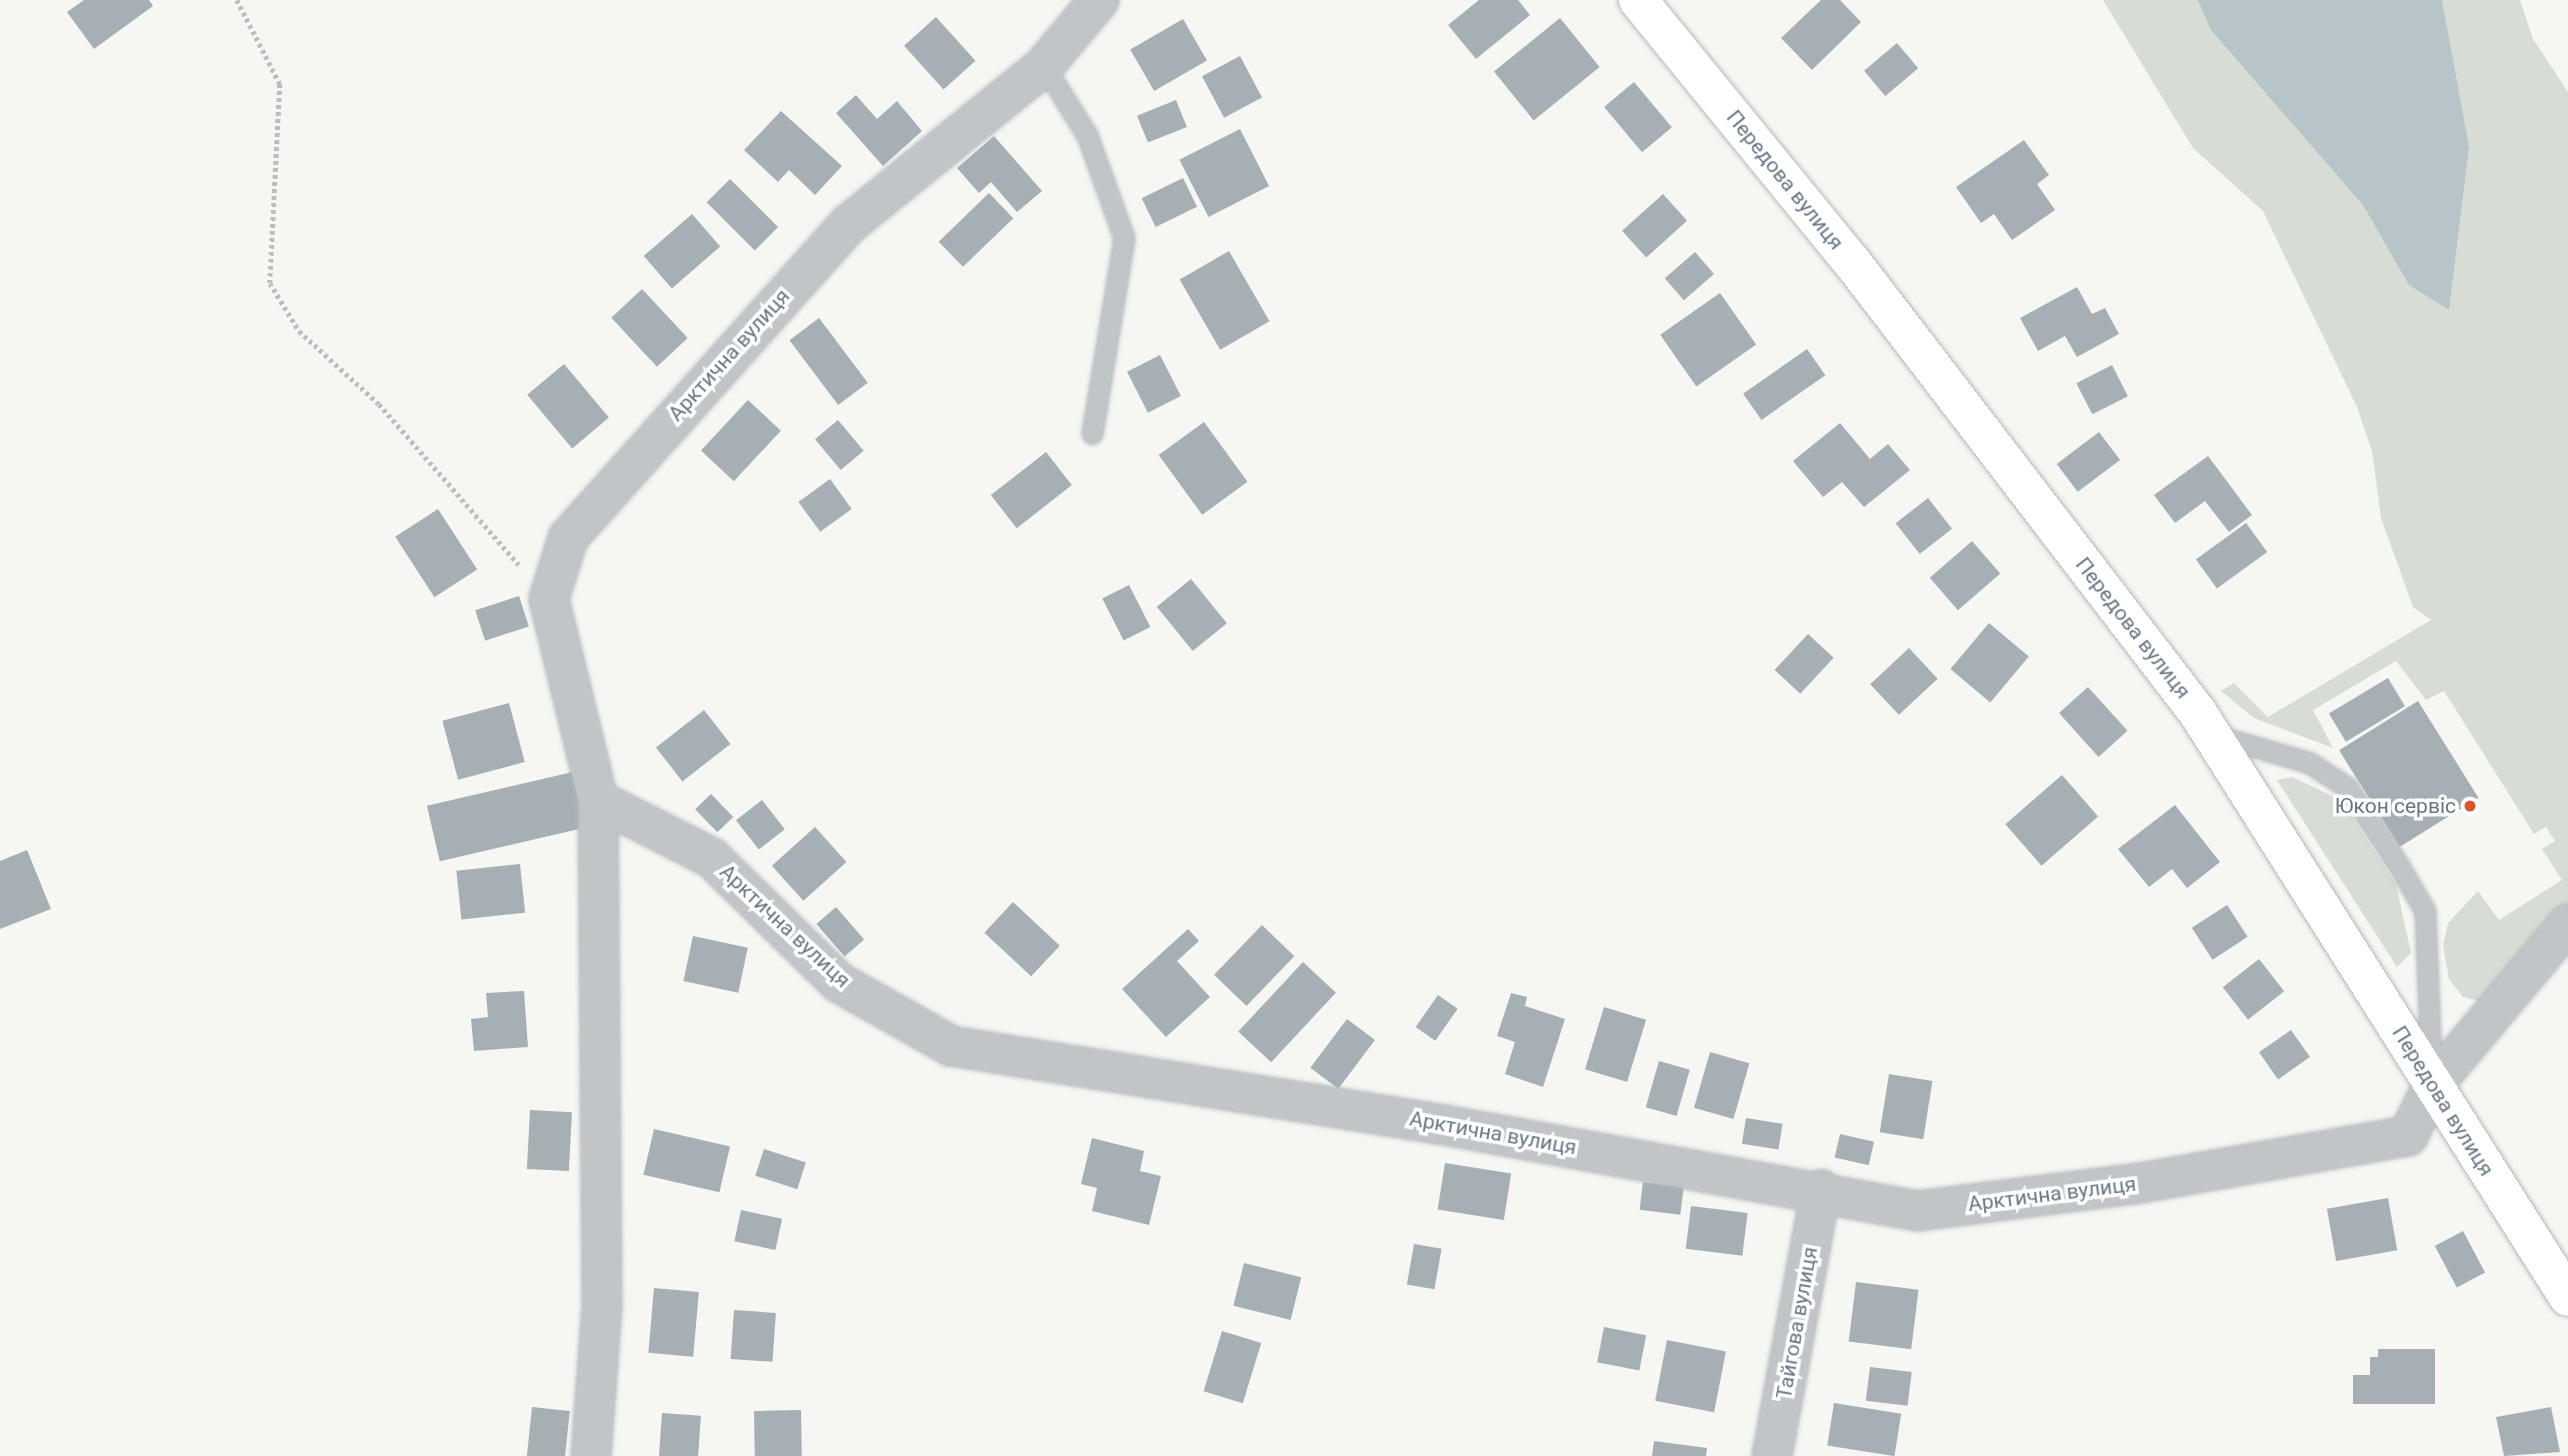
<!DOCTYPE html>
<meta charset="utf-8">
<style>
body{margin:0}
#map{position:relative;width:2568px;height:1456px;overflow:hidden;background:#f6f6f3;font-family:Roboto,sans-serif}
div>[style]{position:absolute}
.green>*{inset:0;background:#d7ddd4}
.water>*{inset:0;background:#b7c4c8}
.building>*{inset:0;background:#a6afb4;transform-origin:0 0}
.path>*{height:4.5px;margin-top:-2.25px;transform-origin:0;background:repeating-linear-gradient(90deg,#bbbdbf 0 3.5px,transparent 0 7px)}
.roads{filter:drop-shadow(0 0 2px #b4b9bd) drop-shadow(0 0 2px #b4b9bd)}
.lane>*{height:19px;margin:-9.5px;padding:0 9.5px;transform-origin:9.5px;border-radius:9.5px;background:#c1c5c8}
.street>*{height:38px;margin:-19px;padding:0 19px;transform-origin:19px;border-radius:19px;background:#c1c5c8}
.secondary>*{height:38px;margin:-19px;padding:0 19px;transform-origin:19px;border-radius:19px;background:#fff}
.dots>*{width:19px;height:19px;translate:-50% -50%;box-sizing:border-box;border:4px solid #fff;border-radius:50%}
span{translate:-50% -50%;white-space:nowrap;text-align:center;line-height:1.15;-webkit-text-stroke:7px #fff;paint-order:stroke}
.street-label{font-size:21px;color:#667683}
.poi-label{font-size:21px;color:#667683}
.right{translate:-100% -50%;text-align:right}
</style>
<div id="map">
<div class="green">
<div style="clip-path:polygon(2103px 0,2520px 0,2533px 39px,2568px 92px,2568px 905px,2489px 1003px,2463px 997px,2449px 979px,2443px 945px,2448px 923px,2478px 891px,2499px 920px,2562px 880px,2542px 849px,2555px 841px,2546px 827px,2534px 834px,2444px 691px,2426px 700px,2396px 661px,2313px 710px,2333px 748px,2254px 718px,2221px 691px,2234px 683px,2268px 717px,2431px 620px,2413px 607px,2381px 518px,2372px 451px,2357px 407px,2263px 211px,2193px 148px)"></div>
<div style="clip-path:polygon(2292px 777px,2341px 800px,2396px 884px,2411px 953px,2397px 967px,2277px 780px)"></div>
</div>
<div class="water">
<div style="clip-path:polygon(2198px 0,2442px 0,2469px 147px,2449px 310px,2409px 285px,2363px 205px,2211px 30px)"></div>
</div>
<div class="building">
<div style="clip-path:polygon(84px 0,149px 0,153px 6px,94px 49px,67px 12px)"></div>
<div style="clip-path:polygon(1479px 0,1518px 0,1530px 15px,1476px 59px,1448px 25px)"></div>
<div style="clip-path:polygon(1821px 0,1840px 0,1861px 22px,1812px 70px,1781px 38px)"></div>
<div style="left:936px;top:17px;width:59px;height:43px;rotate:48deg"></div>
<div style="left:1560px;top:18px;width:63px;height:85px;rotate:51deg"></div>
<div style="left:1183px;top:19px;width:48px;height:61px;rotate:60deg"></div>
<div style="left:1897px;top:43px;width:33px;height:43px;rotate:50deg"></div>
<div style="left:1240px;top:56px;width:47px;height:43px;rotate:62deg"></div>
<div style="left:1634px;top:82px;width:59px;height:39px;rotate:50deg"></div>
<div style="clip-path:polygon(856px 95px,877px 119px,897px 101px,922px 131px,883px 166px,836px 113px)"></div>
<div style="left:1176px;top:100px;width:29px;height:42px;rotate:68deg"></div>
<div style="clip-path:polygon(781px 111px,842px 166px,815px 195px,789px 170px,778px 182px,744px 150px)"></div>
<div style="left:1240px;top:129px;width:64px;height:68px;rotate:63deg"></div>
<div style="clip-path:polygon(994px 136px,1042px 191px,1017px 212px,991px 182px,979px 193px,957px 168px)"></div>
<div style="clip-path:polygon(2024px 140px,2049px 175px,2037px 184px,2055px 210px,2012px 240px,1994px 214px,1981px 223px,1956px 187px)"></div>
<div style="left:1183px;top:178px;width:32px;height:46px;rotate:64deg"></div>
<div style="left:730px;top:179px;width:68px;height:33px;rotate:45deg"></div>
<div style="left:989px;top:193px;width:35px;height:70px;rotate:46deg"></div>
<div style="left:1663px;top:194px;width:36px;height:55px;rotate:48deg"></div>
<div style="left:692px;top:214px;width:43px;height:64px;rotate:49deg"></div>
<div style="left:1229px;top:251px;width:81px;height:57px;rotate:60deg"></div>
<div style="left:1695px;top:252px;width:29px;height:40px;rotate:49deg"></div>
<div style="clip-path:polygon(2077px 287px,2092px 314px,2105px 308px,2119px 334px,2077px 357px,2065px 336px,2038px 351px,2020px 318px)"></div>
<div style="left:642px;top:289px;width:67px;height:42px;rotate:47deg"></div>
<div style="left:1720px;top:293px;width:63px;height:73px;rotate:55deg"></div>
<div style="left:819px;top:318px;width:81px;height:37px;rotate:53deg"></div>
<div style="left:1807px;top:349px;width:32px;height:78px;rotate:55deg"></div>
<div style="left:1160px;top:355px;width:46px;height:37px;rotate:63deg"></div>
<div style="left:564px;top:364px;width:70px;height:48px;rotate:50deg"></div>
<div style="left:2112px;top:365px;width:35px;height:40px;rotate:63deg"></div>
<div style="left:748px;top:400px;width:45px;height:69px;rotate:43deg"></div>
<div style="left:838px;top:420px;width:40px;height:30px;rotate:50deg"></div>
<div style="left:1204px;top:422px;width:74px;height:56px;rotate:54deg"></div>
<div style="clip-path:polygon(1840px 423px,1870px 459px,1888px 444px,1910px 470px,1864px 507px,1842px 482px,1823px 497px,1793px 461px)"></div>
<div style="left:2099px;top:432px;width:35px;height:53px;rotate:53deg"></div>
<div style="left:1046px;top:452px;width:42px;height:70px;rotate:52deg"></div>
<div style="clip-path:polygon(2208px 456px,2252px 515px,2229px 532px,2205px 501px,2175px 523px,2154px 495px)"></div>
<div style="left:830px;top:479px;width:37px;height:39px;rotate:54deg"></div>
<div style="left:1928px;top:498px;width:39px;height:41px;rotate:52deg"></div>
<div style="left:438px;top:509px;width:72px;height:51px;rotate:57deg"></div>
<div style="left:2246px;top:523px;width:36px;height:62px;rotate:54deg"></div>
<div style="left:1972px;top:541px;width:43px;height:56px;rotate:49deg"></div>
<div style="left:1191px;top:579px;width:57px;height:44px;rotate:51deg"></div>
<div style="left:1129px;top:585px;width:47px;height:30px;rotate:63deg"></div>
<div style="left:519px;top:596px;width:32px;height:46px;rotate:72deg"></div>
<div style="left:1989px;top:623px;width:52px;height:60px;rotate:40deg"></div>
<div style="left:1808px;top:634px;width:35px;height:49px;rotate:43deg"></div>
<div style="left:1909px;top:648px;width:42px;height:53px;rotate:47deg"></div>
<div style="left:2388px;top:678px;width:33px;height:69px;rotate:59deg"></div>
<div style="left:2088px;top:687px;width:59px;height:39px;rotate:48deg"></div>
<div style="left:2418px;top:701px;width:114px;height:93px;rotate:58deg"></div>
<div style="left:509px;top:703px;width:61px;height:69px;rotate:75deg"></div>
<div style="left:704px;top:710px;width:43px;height:61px;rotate:52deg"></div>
<div style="left:577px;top:771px;width:57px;height:154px;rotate:77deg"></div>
<div style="left:2062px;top:775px;width:55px;height:75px;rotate:49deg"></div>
<div style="left:711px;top:794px;width:32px;height:22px;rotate:46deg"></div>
<div style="left:762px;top:800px;width:37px;height:33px;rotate:52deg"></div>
<div style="clip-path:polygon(2175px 805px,2220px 862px,2187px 888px,2172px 869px,2149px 887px,2118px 849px)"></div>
<div style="left:815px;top:827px;width:47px;height:58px;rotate:48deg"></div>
<div style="clip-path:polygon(27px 850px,51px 909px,0 929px,0 861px)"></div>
<div style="left:520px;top:864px;width:49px;height:64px;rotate:84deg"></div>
<div style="left:1013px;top:902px;width:64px;height:42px;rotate:43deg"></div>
<div style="left:2227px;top:905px;width:38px;height:42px;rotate:57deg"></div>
<div style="left:836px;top:907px;width:43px;height:26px;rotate:49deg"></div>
<div style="left:1262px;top:925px;width:45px;height:69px;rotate:44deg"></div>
<div style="clip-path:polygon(1188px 929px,1199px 941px,1177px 961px,1210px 997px,1166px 1037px,1122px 989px)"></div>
<div style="left:693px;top:936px;width:56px;height:46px;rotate:12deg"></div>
<div style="left:2259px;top:959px;width:41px;height:46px;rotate:52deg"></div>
<div style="left:1303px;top:962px;width:45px;height:95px;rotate:43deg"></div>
<div style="clip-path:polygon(524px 991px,528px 1047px,474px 1051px,471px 1019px,488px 1017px,486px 993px)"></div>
<div style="clip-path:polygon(1511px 993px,1527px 997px,1525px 1006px,1565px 1019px,1543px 1087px,1505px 1074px,1515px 1042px,1497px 1036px)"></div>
<div style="left:1438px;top:995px;width:24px;height:39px;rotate:35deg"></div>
<div style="left:1604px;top:1007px;width:44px;height:65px;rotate:17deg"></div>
<div style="left:1347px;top:1019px;width:35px;height:61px;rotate:37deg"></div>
<div style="left:2291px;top:1030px;width:33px;height:39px;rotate:55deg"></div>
<div style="left:1710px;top:1052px;width:41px;height:58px;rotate:16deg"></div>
<div style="left:1659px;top:1061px;width:32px;height:48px;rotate:16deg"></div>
<div style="left:1889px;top:1074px;width:44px;height:59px;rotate:9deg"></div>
<div style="left:530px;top:1110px;width:42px;height:59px;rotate:3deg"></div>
<div style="left:1746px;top:1118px;width:37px;height:26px;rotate:9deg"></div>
<div style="left:654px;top:1129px;width:78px;height:47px;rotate:13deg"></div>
<div style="left:1840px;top:1134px;width:35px;height:24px;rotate:13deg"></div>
<div style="clip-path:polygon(1092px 1138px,1144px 1151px,1140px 1171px,1161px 1176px,1149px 1225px,1092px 1211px,1097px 1188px,1081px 1184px)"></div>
<div style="left:764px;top:1149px;width:44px;height:28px;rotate:18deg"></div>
<div style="left:1445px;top:1163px;width:67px;height:47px;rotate:9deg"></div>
<div style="left:1643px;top:1182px;width:41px;height:28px;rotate:7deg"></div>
<div style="left:2388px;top:1198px;width:53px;height:62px;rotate:80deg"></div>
<div style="left:1691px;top:1206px;width:57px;height:43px;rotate:7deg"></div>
<div style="left:741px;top:1210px;width:42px;height:32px;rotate:12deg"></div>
<div style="left:2463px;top:1231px;width:47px;height:32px;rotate:62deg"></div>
<div style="left:1414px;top:1244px;width:28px;height:41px;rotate:10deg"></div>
<div style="left:1244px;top:1263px;width:59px;height:44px;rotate:14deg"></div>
<div style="left:1856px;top:1282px;width:63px;height:60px;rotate:7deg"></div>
<div style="left:654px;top:1288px;width:45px;height:65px;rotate:5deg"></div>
<div style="left:734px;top:1310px;width:42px;height:49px;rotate:4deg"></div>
<div style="left:1604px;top:1327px;width:43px;height:36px;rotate:11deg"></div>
<div style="left:1222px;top:1331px;width:41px;height:63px;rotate:17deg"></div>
<div style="left:1667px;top:1340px;width:60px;height:62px;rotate:11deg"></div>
<div style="clip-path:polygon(2378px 1349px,2435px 1349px,2435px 1404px,2353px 1404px,2353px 1375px,2370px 1375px,2370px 1357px,2378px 1357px)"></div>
<div style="left:1870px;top:1367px;width:42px;height:34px;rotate:7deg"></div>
<div style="left:1834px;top:1403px;width:68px;height:43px;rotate:9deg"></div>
<div style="left:532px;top:1407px;width:38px;height:49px;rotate:6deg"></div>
<div style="clip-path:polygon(2551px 1407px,2560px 1452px,2504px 1456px,2496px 1417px)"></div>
<div style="left:801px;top:1410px;width:46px;height:47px;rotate:89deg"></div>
<div style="left:662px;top:1413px;width:39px;height:43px;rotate:4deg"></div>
<div style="clip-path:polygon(1654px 1441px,1707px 1448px,1706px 1456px,1652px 1456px)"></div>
</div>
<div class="path">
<div style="left:237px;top:0;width:94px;rotate:62.9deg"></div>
<div style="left:280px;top:84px;width:199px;rotate:92.9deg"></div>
<div style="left:270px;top:283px;width:56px;rotate:58.9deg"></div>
<div style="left:299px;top:331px;width:108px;rotate:42.4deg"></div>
<div style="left:379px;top:404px;width:213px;rotate:49deg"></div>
</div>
<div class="roads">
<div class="lane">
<div style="left:1044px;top:66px;width:81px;rotate:58.1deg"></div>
<div style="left:1087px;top:135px;width:109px;rotate:70.2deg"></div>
<div style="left:1124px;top:238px;width:198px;rotate:99.3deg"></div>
<div style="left:2215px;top:735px;width:99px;rotate:16.4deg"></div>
<div style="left:2310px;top:763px;width:45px;rotate:33.3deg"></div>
<div style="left:2348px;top:788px;width:93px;rotate:56.8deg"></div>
<div style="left:2399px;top:866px;width:52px;rotate:60deg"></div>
<div style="left:2425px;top:911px;width:156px;rotate:87.8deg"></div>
</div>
<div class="street">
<div style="left:598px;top:800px;width:128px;rotate:27deg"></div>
<div style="left:712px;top:858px;width:177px;rotate:44.5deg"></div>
<div style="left:838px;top:982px;width:130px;rotate:29.5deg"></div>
<div style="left:951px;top:1046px;width:494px;rotate:9.1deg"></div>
<div style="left:1439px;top:1124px;width:486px;rotate:10.3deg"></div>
<div style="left:1917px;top:1211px;width:220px;rotate:-7.1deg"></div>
<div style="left:2135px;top:1184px;width:277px;rotate:-10deg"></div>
<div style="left:2408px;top:1136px;width:57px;rotate:-63.9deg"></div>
<div style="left:2433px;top:1085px;width:210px;rotate:-50deg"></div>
<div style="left:591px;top:1456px;width:149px;rotate:-85.8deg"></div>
<div style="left:602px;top:1307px;width:507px;rotate:-90.45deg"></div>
<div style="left:598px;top:800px;width:207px;rotate:-103.7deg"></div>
<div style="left:549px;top:599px;width:64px;rotate:-72.7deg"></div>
<div style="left:568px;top:538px;width:421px;rotate:-48.2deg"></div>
<div style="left:849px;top:224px;width:251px;rotate:-39deg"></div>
<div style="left:1044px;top:66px;width:86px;rotate:-50.2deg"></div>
<div style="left:1772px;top:1456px;width:271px;rotate:-79.6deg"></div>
</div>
<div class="secondary">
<div style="left:1638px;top:0;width:338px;rotate:50.8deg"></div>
<div style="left:1852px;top:262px;width:568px;rotate:52.51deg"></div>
<div style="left:2198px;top:713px;width:691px;rotate:57.64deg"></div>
</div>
</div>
<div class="dots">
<div style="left:2470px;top:806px;background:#e05229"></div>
</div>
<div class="street-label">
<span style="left:1785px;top:180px;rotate:51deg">Передова вулиця</span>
<span style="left:729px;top:355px;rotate:-48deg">Арктична вулиця</span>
<span style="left:2133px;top:628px;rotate:52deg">Передова вулиця</span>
<span style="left:785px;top:926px;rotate:43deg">Арктична вулиця</span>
<span style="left:2443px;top:1101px;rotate:58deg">Передова вулиця</span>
<span style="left:1493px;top:1133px;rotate:10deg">Арктична вулиця</span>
<span style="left:2052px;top:1194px;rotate:-7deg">Арктична вулиця</span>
<span style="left:1797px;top:1323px;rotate:-80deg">Тайгова вулиця</span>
</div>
<div class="poi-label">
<span class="right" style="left:2456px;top:806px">Юкон сервіс</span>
</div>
</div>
